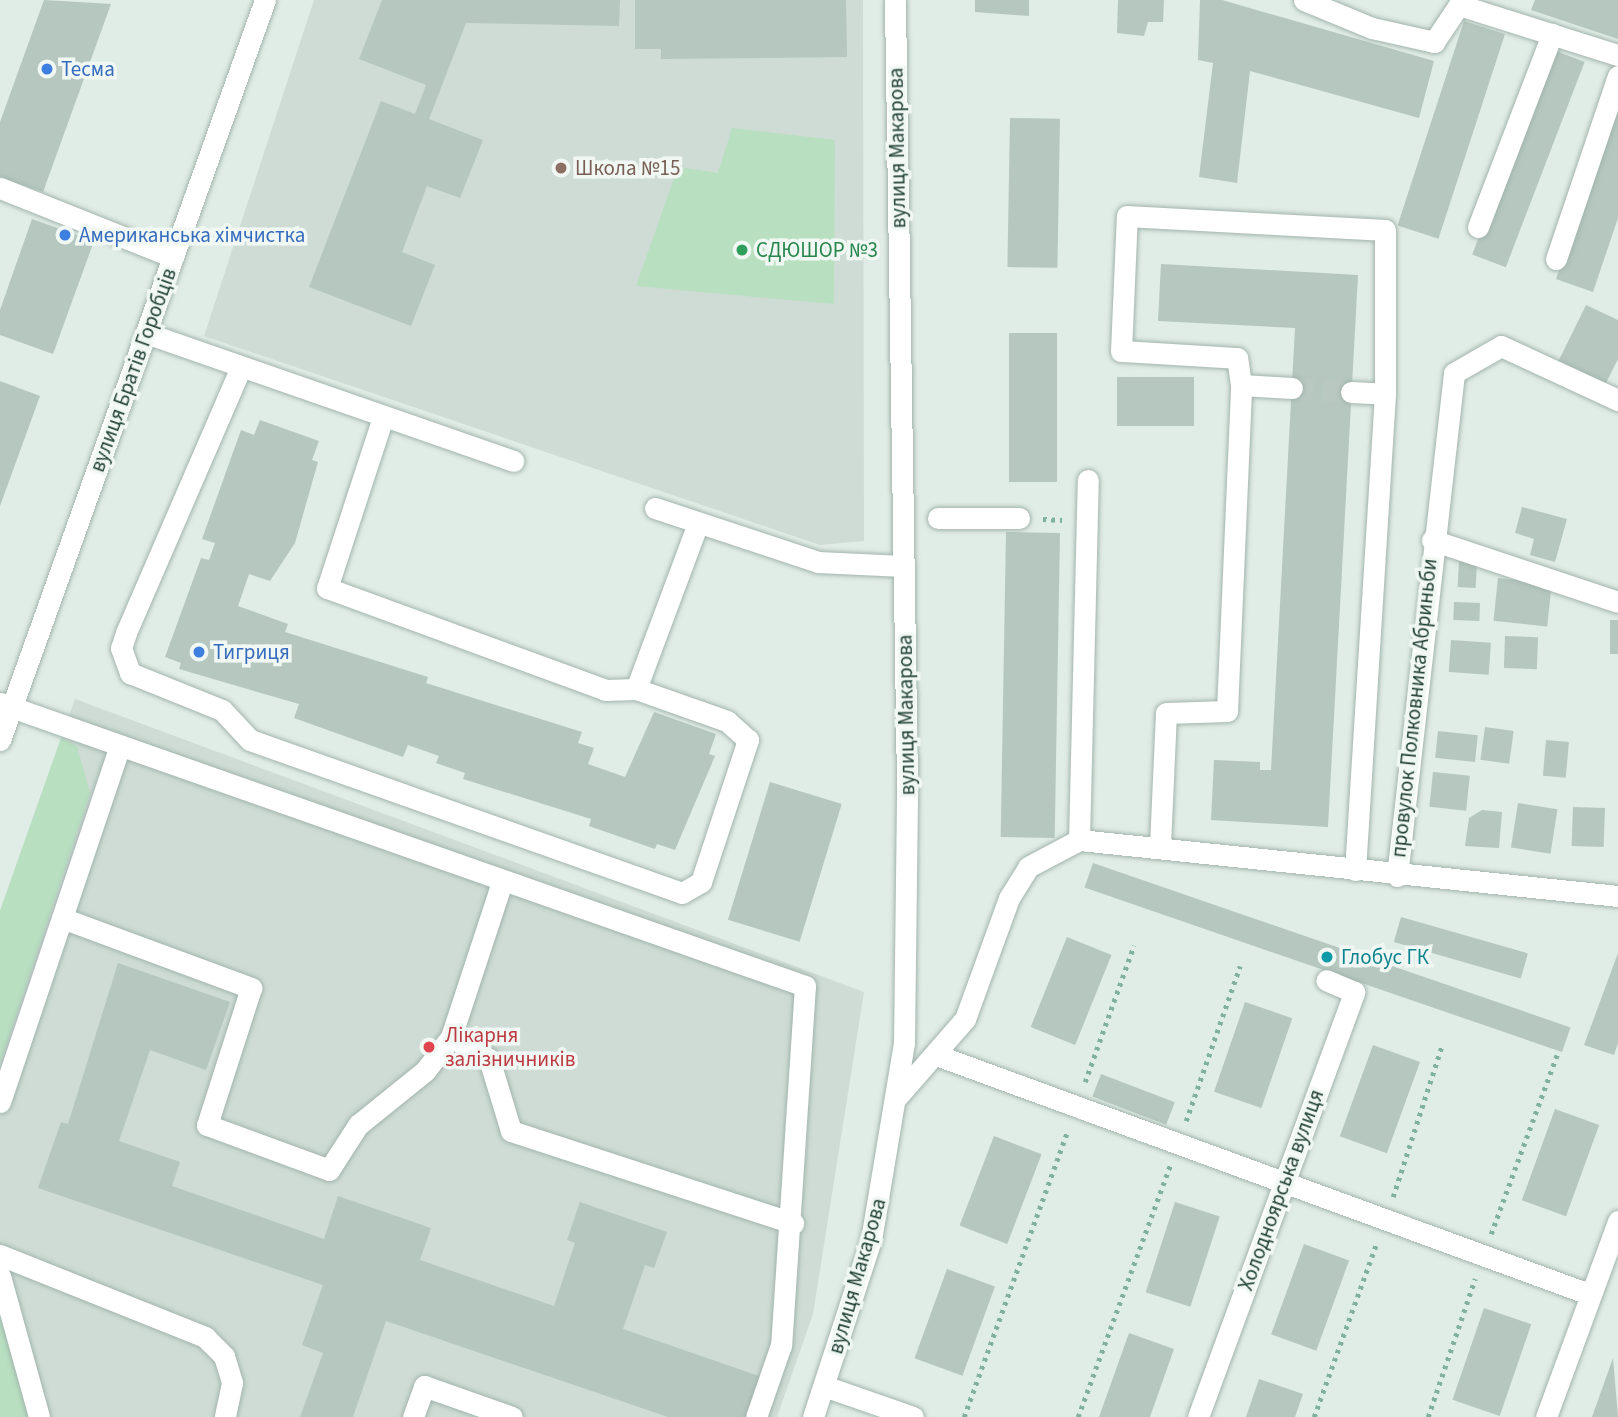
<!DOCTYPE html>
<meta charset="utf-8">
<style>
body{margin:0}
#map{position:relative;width:1618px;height:1417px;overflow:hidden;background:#e0ece6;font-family:"Source Sans 3",sans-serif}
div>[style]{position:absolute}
.built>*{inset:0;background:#cedcd5}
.green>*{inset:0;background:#b7dfc0}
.building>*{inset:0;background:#b5c7bf;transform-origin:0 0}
.minor-tunnel>*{height:21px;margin-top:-10.5px;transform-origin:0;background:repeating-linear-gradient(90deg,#b9c9c2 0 21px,transparent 0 31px)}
.path>*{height:4.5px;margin-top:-2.25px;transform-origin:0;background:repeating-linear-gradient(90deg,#7eb29f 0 3.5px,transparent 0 8.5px)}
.roads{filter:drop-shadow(0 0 2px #a2b4ad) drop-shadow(0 0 2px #a2b4ad)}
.minor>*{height:21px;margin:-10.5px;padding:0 10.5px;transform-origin:10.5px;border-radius:10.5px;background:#fff}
.dots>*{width:19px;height:19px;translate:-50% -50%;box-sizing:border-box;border:4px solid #f1f8f4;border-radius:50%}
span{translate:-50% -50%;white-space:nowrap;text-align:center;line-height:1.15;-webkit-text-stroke:7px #f1f8f4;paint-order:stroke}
.shop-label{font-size:21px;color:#366cbe}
.left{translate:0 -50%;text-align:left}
.street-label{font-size:21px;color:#1f3e34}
.education-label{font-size:21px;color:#785e54}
.leisure-label{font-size:21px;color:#27864d}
.culture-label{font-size:21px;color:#0d838f}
.health-label{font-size:21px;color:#be3a42}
</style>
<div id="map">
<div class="built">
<div style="clip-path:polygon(314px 0,863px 0,864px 541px,820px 545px,204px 336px)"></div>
<div style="clip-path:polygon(75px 699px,864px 992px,813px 1314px,777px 1417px,0 1417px,0 911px)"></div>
</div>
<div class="green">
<div style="clip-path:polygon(732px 128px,835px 140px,834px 304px,636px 286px,678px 167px,718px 173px)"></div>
<div style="clip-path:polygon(61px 738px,77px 746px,90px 793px,0 1064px,0 911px)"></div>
<div style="clip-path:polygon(0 1313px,30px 1417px,0 1417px)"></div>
</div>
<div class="building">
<div style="clip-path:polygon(44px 0,111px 4px,43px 192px,0 177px,0 122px)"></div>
<div style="clip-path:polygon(382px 0,620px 0,619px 26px,466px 23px,429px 119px,483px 140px,460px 198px,427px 186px,402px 252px,435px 265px,411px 326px,309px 287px,381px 101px,415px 114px,426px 85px,359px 59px)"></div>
<div style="clip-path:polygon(635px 0,846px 0,847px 57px,661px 59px,661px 49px,635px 49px)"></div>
<div style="clip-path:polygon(975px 0,1029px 0,1029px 16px,975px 12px)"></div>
<div style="clip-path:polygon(1118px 0,1164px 0,1163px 22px,1148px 22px,1144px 36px,1117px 33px)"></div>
<div style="clip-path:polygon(1200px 0,1222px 0,1434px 61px,1419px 118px,1250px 71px,1237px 183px,1199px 177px,1213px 63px,1198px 60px)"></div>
<div style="clip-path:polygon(1535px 0,1618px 0,1618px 39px,1531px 10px)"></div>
<div style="left:1464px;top:21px;width:43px;height:215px;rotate:18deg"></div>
<div style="left:1551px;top:49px;width:36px;height:220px;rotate:21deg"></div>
<div style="clip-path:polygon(1618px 99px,1618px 218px,1593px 292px,1556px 279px)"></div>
<div style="left:1010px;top:118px;width:50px;height:149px;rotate:1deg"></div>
<div style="clip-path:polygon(32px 219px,94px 241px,53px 354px,0 335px,0 310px)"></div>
<div style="clip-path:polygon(1161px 264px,1358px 275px,1328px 827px,1211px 820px,1214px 760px,1260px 762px,1260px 770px,1271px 770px,1295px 328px,1158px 321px)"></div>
<div style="clip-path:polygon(1586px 305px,1618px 320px,1618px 359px,1605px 385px,1558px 362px)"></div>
<div style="left:1009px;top:333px;width:48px;height:149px"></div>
<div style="left:1117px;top:377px;width:77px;height:49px"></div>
<div style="clip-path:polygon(0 381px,40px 396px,0 506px)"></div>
<div style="clip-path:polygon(260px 420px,319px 441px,312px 460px,318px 462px,295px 543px,270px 581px,249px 574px,238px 606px,288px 624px,285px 632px,428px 677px,426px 683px,582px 732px,578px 743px,594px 748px,588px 764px,625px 777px,654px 712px,716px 734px,709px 754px,715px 756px,675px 850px,657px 844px,655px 849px,589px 826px,591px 819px,463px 779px,465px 773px,436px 763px,439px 756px,408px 745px,403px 757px,294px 718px,299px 704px,179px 669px,181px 663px,165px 657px,201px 558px,209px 560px,215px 543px,202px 539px,241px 430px,254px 435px)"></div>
<div style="clip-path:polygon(1522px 507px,1567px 519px,1555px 562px,1530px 555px,1534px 539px,1515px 533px)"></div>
<div style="left:1006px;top:532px;width:54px;height:305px;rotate:1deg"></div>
<div style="left:1459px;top:561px;width:18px;height:26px;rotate:3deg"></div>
<div style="left:1498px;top:578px;width:54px;height:43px;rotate:6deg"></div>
<div style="left:1454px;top:602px;width:26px;height:18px;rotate:2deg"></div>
<div style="left:1610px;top:620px;width:8px;height:34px"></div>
<div style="left:1505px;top:636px;width:33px;height:32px;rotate:2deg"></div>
<div style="left:1451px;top:640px;width:40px;height:32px;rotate:4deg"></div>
<div style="left:1485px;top:727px;width:29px;height:33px;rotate:8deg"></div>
<div style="left:1438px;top:731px;width:40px;height:27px;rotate:6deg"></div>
<div style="left:1546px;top:740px;width:23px;height:36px;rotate:5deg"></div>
<div style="left:1433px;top:772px;width:37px;height:35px;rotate:6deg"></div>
<div style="left:770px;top:782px;width:75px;height:144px;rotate:17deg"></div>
<div style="left:1518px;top:803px;width:40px;height:45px;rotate:9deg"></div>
<div style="left:1573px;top:807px;width:32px;height:39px;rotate:2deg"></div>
<div style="clip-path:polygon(1482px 810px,1502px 812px,1499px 848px,1465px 846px,1469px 818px)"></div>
<div style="left:1093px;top:863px;width:505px;height:26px;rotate:19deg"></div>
<div style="left:1401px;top:917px;width:132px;height:26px;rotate:16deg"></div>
<div style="left:1067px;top:937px;width:48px;height:97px;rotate:22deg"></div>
<div style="clip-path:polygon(1618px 953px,1618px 1043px,1614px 1055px,1584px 1045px)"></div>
<div style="clip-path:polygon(118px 963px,230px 1002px,206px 1070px,150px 1050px,119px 1141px,180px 1162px,172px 1186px,324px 1239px,338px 1196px,431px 1228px,420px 1260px,554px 1306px,575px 1243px,567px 1240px,580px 1202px,667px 1232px,654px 1268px,645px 1265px,623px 1329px,765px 1378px,752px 1417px,668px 1417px,386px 1321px,353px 1417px,300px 1417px,323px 1353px,302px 1345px,323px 1285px,38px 1188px,61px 1122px,68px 1124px)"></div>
<div style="left:1245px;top:1002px;width:50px;height:95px;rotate:19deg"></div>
<div style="left:1373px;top:1045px;width:50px;height:97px;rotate:20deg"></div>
<div style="left:1101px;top:1074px;width:79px;height:24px;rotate:21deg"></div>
<div style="left:1555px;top:1109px;width:47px;height:97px;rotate:20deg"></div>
<div style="left:994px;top:1136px;width:51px;height:96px;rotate:21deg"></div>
<div style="left:1175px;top:1202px;width:47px;height:95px;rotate:18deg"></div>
<div style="left:1304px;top:1244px;width:48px;height:96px;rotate:20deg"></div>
<div style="left:947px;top:1269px;width:51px;height:95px;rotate:20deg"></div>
<div style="left:1484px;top:1308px;width:50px;height:97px;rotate:19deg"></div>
<div style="clip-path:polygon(1129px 1333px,1174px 1349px,1150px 1417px,1099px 1417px)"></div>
<div style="clip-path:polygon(1613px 1358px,1618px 1417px,1592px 1417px)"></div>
<div style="clip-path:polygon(1259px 1379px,1303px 1394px,1295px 1417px,1246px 1417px)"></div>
</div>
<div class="minor-tunnel">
<div style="left:1292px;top:388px;width:59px;rotate:3.9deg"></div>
</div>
<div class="path">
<div style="left:1043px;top:519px;width:19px;rotate:3deg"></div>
<div style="left:1085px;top:1082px;width:145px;rotate:-70.3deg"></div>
<div style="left:1186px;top:1121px;width:164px;rotate:-70.8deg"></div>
<div style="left:1393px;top:1197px;width:157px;rotate:-72.1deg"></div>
<div style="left:1491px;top:1234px;width:191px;rotate:-69.8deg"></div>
<div style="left:964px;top:1417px;width:305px;rotate:-70.1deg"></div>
<div style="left:1078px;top:1417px;width:268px;rotate:-69.9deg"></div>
<div style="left:1314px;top:1417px;width:186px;rotate:-70.2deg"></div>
<div style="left:1428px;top:1417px;width:146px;rotate:-71.2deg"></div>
</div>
<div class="roads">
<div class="minor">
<div style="left:1304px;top:0;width:74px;rotate:22.4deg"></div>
<div style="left:1372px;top:28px;width:64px;rotate:12.7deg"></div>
<div style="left:1434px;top:42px;width:45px;rotate:-56deg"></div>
<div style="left:1459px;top:5px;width:167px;rotate:17.5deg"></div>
<div style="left:0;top:188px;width:186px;rotate:21.7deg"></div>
<div style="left:1478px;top:227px;width:207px;rotate:-69deg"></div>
<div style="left:1556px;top:259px;width:193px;rotate:-71.3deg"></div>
<div style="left:146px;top:333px;width:389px;rotate:19.2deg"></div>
<div style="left:241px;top:367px;width:290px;rotate:113.4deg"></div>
<div style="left:126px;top:633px;width:16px;rotate:108deg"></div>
<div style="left:121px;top:648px;width:27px;rotate:70deg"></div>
<div style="left:130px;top:673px;width:99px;rotate:21.9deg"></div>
<div style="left:222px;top:710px;width:41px;rotate:47deg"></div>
<div style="left:250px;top:740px;width:458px;rotate:19.5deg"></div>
<div style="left:682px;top:893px;width:22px;rotate:-30deg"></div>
<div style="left:701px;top:882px;width:150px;rotate:-71.7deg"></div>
<div style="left:748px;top:740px;width:28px;rotate:-138deg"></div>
<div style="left:727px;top:721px;width:96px;rotate:-160.6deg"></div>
<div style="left:1241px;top:385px;width:51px;rotate:3.4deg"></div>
<div style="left:1351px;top:392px;width:34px;rotate:3deg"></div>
<div style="left:383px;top:417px;width:180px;rotate:108.1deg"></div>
<div style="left:327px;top:588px;width:296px;rotate:20.1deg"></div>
<div style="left:605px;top:690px;width:31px;rotate:-2deg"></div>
<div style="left:636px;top:689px;width:177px;rotate:-69.5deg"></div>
<div style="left:655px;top:508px;width:172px;rotate:18.3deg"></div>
<div style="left:818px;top:562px;width:85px;rotate:2.7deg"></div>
<div style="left:938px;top:518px;width:81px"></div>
<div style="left:1432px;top:540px;width:196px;rotate:18.4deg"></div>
<div style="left:0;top:703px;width:853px;rotate:19.37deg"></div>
<div style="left:805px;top:986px;width:360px;rotate:93.8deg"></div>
<div style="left:781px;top:1345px;width:76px;rotate:109.1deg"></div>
<div style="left:0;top:740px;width:786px;rotate:-70.3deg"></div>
<div style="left:1079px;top:840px;width:360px;rotate:-88.6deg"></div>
<div style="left:1160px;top:845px;width:132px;rotate:-87.4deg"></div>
<div style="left:1166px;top:713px;width:61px;rotate:-1.9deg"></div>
<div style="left:1227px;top:711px;width:326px;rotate:-87.5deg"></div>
<div style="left:1241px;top:385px;width:27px;rotate:-98deg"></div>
<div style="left:1237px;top:358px;width:116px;rotate:-176.5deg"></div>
<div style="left:1121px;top:351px;width:135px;rotate:-87.5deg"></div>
<div style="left:1127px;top:216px;width:258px;rotate:3.1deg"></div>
<div style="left:1385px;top:230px;width:164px;rotate:90deg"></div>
<div style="left:1385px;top:394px;width:477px;rotate:93.6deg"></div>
<div style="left:1397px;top:876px;width:506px;rotate:-83.53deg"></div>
<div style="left:1454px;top:373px;width:54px;rotate:-29.9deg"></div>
<div style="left:1501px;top:346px;width:129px;rotate:24.8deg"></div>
<div style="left:62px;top:918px;width:202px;rotate:20.3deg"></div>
<div style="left:251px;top:988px;width:144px;rotate:107.8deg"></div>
<div style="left:207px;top:1125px;width:130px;rotate:20.2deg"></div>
<div style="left:329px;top:1170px;width:54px;rotate:-57.2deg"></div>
<div style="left:358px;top:1125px;width:86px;rotate:-38.9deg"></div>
<div style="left:425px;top:1071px;width:43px;rotate:-52.6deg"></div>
<div style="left:451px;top:1037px;width:163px;rotate:-71.8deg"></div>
<div style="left:451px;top:1037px;width:44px;rotate:30.1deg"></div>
<div style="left:489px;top:1059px;width:75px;rotate:73deg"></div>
<div style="left:511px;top:1131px;width:297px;rotate:18.1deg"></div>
<div style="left:939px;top:1056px;width:692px;rotate:20.11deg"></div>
<div style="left:897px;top:1097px;width:103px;rotate:-48.9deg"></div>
<div style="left:965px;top:1019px;width:129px;rotate:-70deg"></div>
<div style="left:1009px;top:898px;width:36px;rotate:-58deg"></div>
<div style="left:1028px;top:867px;width:58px;rotate:-27.9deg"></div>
<div style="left:1079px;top:840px;width:542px;rotate:5.93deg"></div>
<div style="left:0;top:1102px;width:376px;rotate:-71.4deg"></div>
<div style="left:0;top:1255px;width:221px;rotate:21.8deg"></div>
<div style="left:205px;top:1337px;width:27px;rotate:45deg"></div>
<div style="left:224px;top:1356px;width:28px;rotate:73deg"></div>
<div style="left:232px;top:1383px;width:35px;rotate:102deg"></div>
<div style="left:0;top:1276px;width:146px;rotate:74.5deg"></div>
<div style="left:824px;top:1386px;width:94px;rotate:19.2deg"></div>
<div style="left:413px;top:1417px;width:33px;rotate:-70deg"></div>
<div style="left:424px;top:1386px;width:93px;rotate:19.4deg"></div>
<div style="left:813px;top:1417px;width:186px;rotate:-71.9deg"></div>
<div style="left:871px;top:1240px;width:200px;rotate:-80.5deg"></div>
<div style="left:904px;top:1043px;width:258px;rotate:-89.3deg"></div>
<div style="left:907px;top:785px;width:785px;rotate:-90.88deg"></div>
<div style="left:1198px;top:1417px;width:453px;rotate:-69.8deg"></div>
<div style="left:1354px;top:992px;width:30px;rotate:-157deg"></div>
<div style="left:1546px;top:1417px;width:209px;rotate:-69.8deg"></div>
</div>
</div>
<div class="dots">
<div style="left:47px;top:69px;background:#3f7fe0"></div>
<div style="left:561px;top:168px;background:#8d6e63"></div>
<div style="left:65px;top:235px;background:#3f7fe0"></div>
<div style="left:742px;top:250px;background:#2e9e5b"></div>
<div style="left:199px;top:652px;background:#3f7fe0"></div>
<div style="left:1327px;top:957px;background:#0f9aa8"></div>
<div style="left:429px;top:1047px;background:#e0444e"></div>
</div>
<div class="shop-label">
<span class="left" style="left:61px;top:69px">Тесма</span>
<span class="left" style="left:79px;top:235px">Американська хімчистка</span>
<span class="left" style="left:213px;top:652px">Тигриця</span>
</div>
<div class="street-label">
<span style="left:897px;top:148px;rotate:-91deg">вулиця Макарова</span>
<span style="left:133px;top:370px;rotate:-70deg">вулиця Братів Горобців</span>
<span style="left:1414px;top:708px;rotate:-84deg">провулок Полковника Абриньби</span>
<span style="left:906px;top:715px;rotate:-91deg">вулиця Макарова</span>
<span style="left:1281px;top:1190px;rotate:-70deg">Холодноярська вулиця</span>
<span style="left:857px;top:1276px;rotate:-74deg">вулиця Макарова</span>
</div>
<div class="education-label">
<span class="left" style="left:575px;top:168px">Школа №15</span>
</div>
<div class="leisure-label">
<span class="left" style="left:756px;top:250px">СДЮШОР №3</span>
</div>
<div class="culture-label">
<span class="left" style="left:1341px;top:957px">Глобус ГК</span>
</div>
<div class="health-label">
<span class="left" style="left:445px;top:1047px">Лікарня<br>залізничників</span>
</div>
</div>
